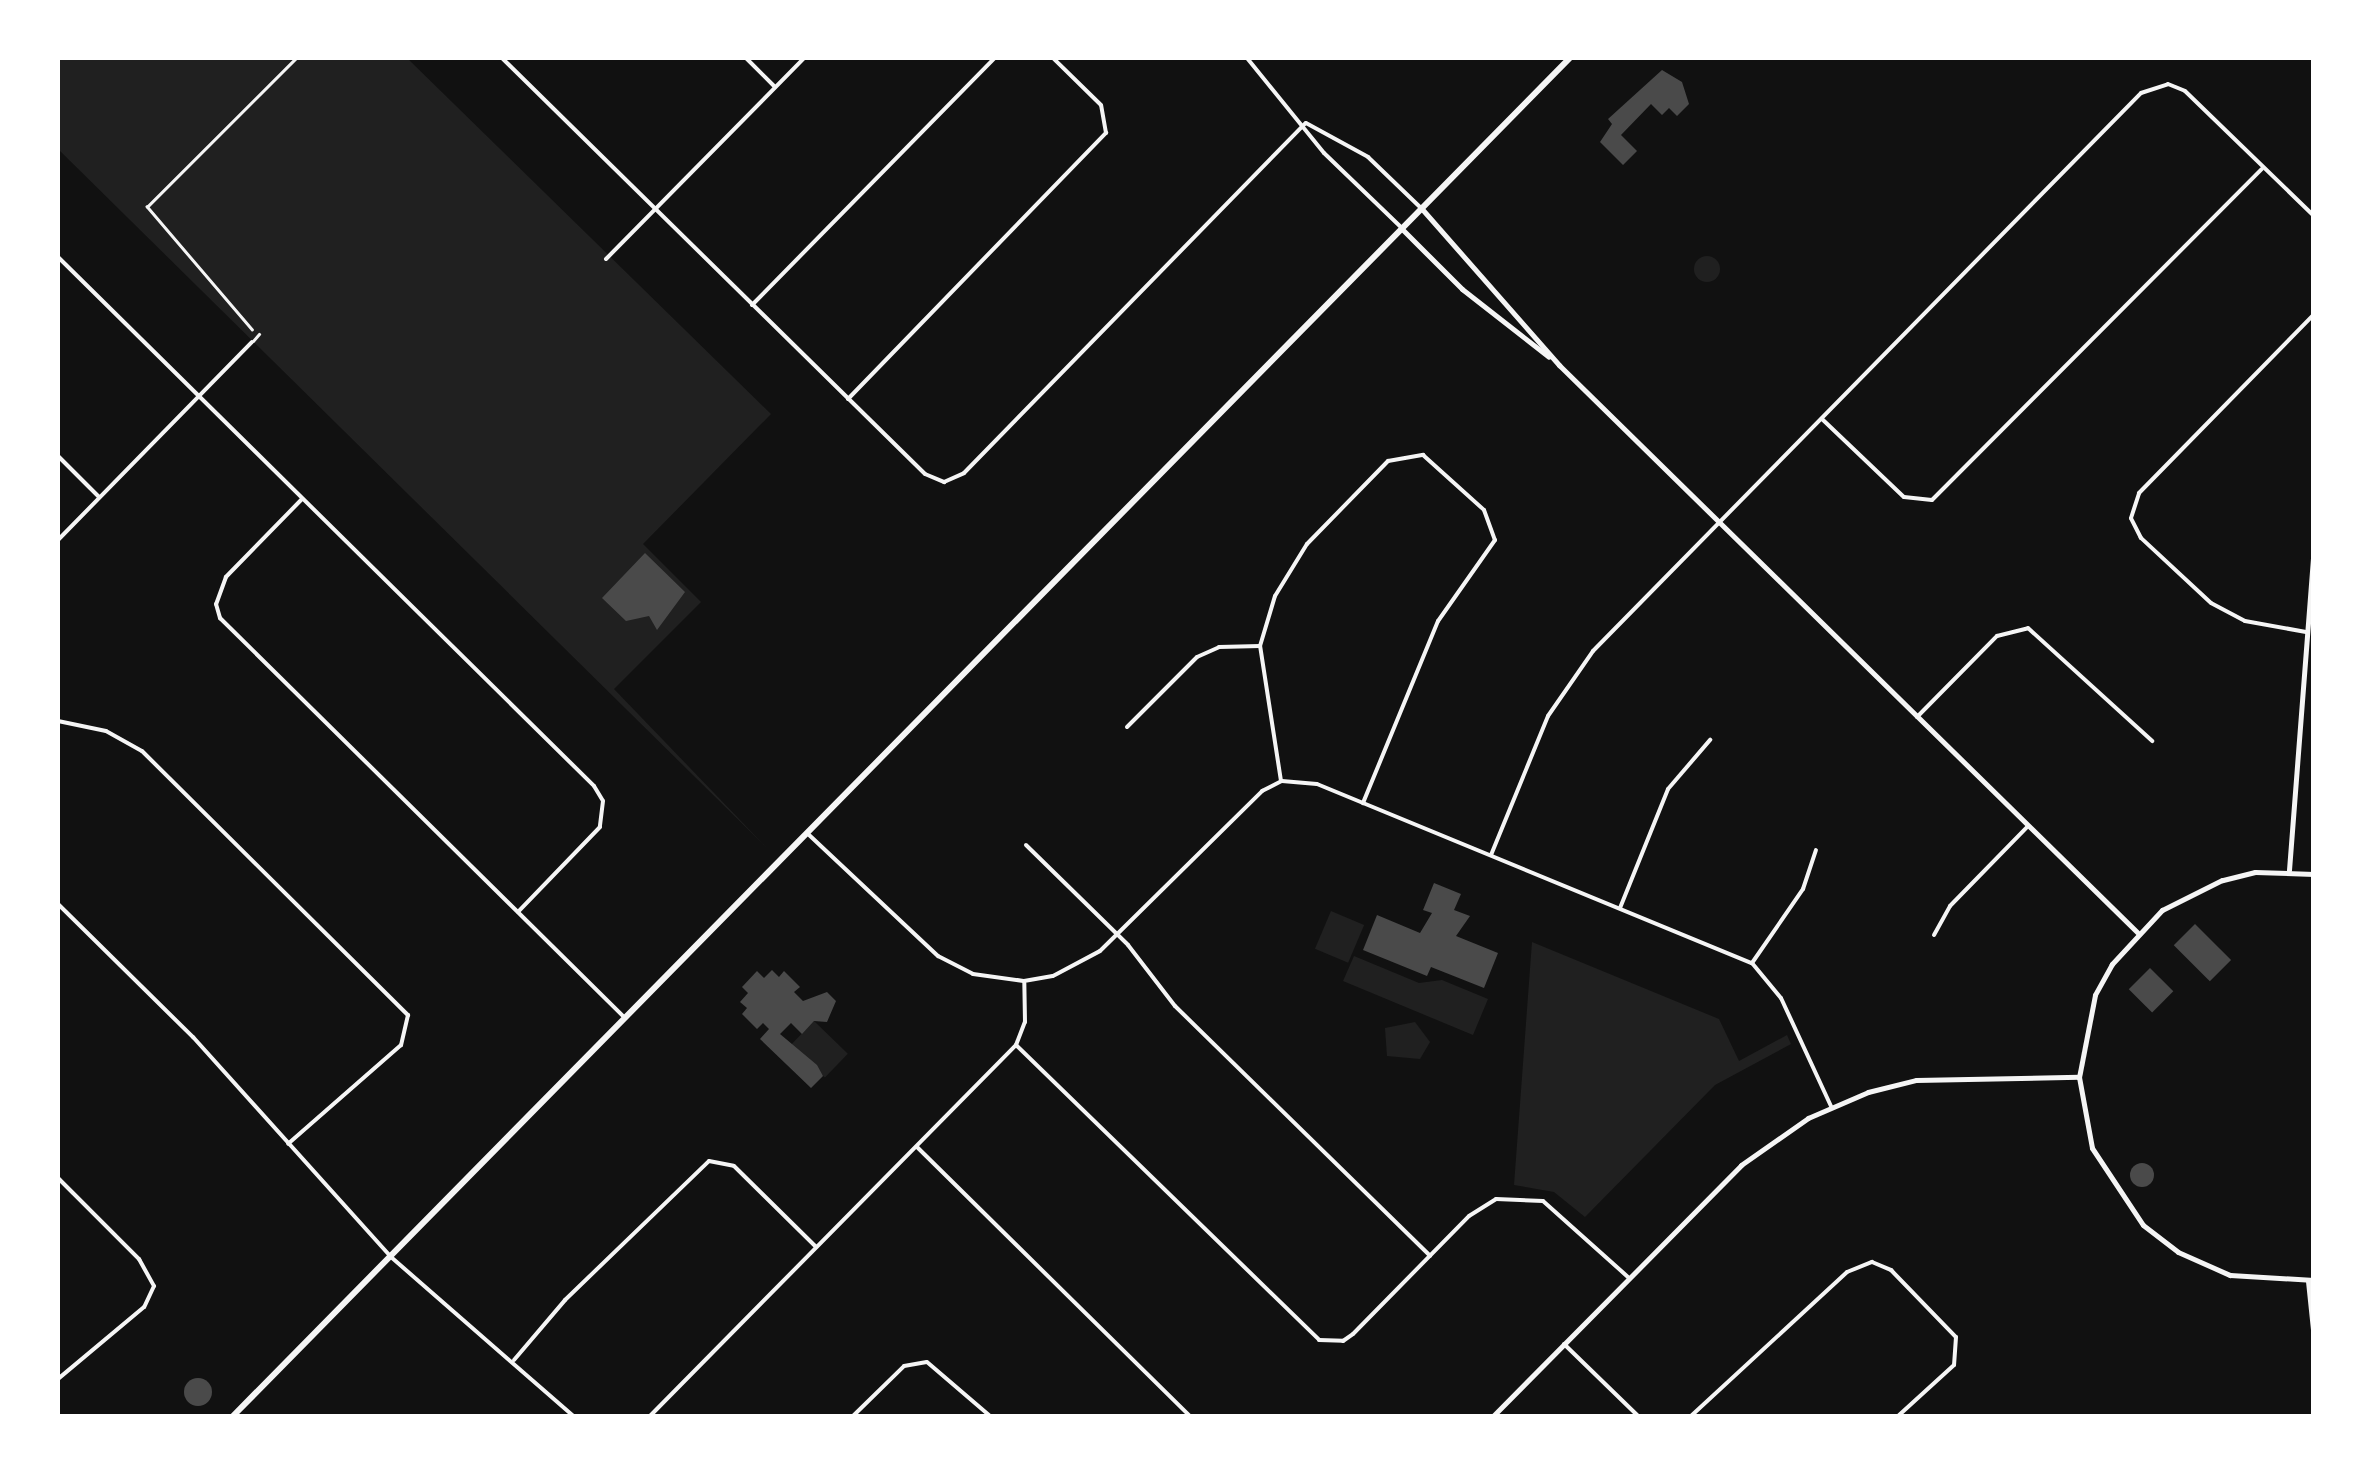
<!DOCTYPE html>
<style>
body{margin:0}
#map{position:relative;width:2371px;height:1474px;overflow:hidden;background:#111;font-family:Montserrat,sans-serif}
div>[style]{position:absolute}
.green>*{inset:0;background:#202020;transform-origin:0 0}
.round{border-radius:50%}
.building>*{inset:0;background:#4a4a4a;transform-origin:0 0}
.path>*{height:2.5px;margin:-1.25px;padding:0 1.25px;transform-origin:1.25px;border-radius:1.25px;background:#f5f5f5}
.service>*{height:2.5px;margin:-1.25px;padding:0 1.25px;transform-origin:1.25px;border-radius:1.25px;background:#f5f5f5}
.minor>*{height:4px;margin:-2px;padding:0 2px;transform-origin:2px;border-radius:2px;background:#f5f5f5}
.tertiary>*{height:5px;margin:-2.5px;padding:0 2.5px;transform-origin:2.5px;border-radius:2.5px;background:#f5f5f5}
.secondary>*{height:6px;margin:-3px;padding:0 3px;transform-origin:3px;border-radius:3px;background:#f5f5f5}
span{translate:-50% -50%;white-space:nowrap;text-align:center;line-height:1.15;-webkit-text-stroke:10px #fff;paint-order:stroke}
.frame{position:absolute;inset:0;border:60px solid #fff;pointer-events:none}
</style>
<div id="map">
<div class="green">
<div style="clip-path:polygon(58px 58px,407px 58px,771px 414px,643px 544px,701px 602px,614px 689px,767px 848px,58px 149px)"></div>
<div class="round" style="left:1694px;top:256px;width:26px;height:26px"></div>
<div style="left:1331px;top:911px;width:36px;height:41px;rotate:23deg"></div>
<div style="clip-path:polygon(1532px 942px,1719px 1019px,1739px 1061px,1787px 1035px,1791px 1044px,1715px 1085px,1585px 1217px,1554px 1192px,1514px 1185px)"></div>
<div style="clip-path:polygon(1354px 956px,1419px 983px,1442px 980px,1488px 999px,1473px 1035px,1343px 981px)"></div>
<div style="left:814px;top:1021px;width:47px;height:33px;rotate:44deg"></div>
<div style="clip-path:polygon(1415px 1022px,1430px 1042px,1420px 1059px,1387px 1056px,1385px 1028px)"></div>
</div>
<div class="building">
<div style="clip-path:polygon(1662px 70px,1682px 82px,1689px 104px,1677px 116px,1669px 108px,1662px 115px,1651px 104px,1621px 135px,1637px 151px,1623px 165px,1600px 142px,1612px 124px,1608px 119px)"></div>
<div style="clip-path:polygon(645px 553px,685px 592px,657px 630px,649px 616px,626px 621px,602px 598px)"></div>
<div style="clip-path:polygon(1434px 883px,1461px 894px,1454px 910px,1470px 916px,1456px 936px,1498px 953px,1484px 988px,1431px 967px,1427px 976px,1363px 950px,1377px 915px,1420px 933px,1432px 913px,1423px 910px)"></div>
<div style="left:2195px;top:924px;width:51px;height:30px;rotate:45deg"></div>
<div style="left:2150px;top:968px;width:33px;height:30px;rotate:45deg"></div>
<div style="clip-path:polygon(772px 970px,779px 977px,784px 971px,800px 987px,794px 992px,803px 1001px,827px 992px,836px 1001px,827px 1022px,814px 1021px,802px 1034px,791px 1023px,780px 1034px,817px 1065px,823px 1076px,811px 1088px,760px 1039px,769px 1029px,763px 1023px,757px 1029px,742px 1014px,747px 1008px,740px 1002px,748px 993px,742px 987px,757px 971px,764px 978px)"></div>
<div class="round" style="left:2130px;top:1163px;width:24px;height:24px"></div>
<div class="round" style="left:184px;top:1378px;width:28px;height:28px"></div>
</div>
<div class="path">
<div style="left:252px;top:330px;width:162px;rotate:-130.5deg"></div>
<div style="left:147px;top:207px;width:211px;rotate:-45deg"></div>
</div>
<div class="service">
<div style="left:253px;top:341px;width:9px;rotate:-49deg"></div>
</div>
<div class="minor">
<div style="left:502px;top:58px;width:593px;rotate:44.52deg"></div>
<div style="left:925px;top:474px;width:21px;rotate:23deg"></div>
<div style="left:944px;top:482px;width:22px;rotate:-24deg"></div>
<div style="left:964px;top:473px;width:489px;rotate:-45.7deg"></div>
<div style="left:746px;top:58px;width:40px;rotate:45deg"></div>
<div style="left:1247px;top:58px;width:122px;rotate:51deg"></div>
<div style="left:1324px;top:153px;width:107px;rotate:43.9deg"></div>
<div style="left:1306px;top:123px;width:71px;rotate:28.7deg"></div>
<div style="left:1368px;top:157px;width:75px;rotate:43.9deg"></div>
<div style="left:58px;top:257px;width:753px;rotate:44.62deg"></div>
<div style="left:594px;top:786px;width:17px;rotate:59deg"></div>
<div style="left:603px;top:801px;width:26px;rotate:97deg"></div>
<div style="left:600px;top:827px;width:118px;rotate:134deg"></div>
<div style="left:606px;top:259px;width:282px;rotate:-45.4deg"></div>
<div style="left:752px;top:305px;width:346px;rotate:-45.5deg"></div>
<div style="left:848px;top:399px;width:371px;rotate:-45.9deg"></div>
<div style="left:1106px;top:133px;width:28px;rotate:-100deg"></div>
<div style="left:1101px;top:105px;width:67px;rotate:-135.6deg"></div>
<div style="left:1822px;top:419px;width:113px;rotate:43.6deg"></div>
<div style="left:1904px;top:497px;width:28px;rotate:6deg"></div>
<div style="left:1932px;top:500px;width:467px;rotate:-45.1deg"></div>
<div style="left:58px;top:456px;width:58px;rotate:45deg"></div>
<div style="left:302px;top:499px;width:109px;rotate:134.3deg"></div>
<div style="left:226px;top:577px;width:29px;rotate:110deg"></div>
<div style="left:216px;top:604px;width:15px;rotate:74deg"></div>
<div style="left:220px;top:618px;width:568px;rotate:44.64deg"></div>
<div style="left:58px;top:540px;width:277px;rotate:-45.6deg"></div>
<div style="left:2306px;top:632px;width:62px;rotate:-169.8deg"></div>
<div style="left:2245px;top:621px;width:38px;rotate:-152deg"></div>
<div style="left:2211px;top:603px;width:96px;rotate:-137.1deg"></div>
<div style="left:2141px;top:538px;width:22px;rotate:-117deg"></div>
<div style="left:2131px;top:518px;width:26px;rotate:-72deg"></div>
<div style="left:2139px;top:493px;width:250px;rotate:-45.6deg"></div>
<div style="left:1917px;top:717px;width:114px;rotate:-45.4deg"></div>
<div style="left:1997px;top:636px;width:32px;rotate:-14deg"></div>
<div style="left:2028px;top:628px;width:168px;rotate:42.3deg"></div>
<div style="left:58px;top:721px;width:49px;rotate:11.8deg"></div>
<div style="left:106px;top:731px;width:41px;rotate:29.1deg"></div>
<div style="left:142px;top:751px;width:375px;rotate:44.8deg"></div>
<div style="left:408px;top:1015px;width:31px;rotate:103deg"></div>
<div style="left:401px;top:1045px;width:150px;rotate:138.8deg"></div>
<div style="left:1127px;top:727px;width:99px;rotate:-45deg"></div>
<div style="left:1197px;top:657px;width:24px;rotate:-24deg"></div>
<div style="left:1219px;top:647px;width:41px;rotate:-1.4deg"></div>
<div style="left:1281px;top:781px;width:137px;rotate:-98.8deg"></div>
<div style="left:1260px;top:646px;width:52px;rotate:-73.3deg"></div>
<div style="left:1275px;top:596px;width:61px;rotate:-58.4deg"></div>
<div style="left:1307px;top:544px;width:116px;rotate:-45.7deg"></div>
<div style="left:1388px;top:461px;width:36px;rotate:-10deg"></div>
<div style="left:1423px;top:455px;width:82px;rotate:42deg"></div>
<div style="left:1484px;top:510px;width:32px;rotate:70deg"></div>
<div style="left:1495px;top:540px;width:99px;rotate:125.1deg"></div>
<div style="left:1438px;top:621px;width:197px;rotate:112.4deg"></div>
<div style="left:807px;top:833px;width:180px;rotate:43.2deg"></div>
<div style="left:938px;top:956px;width:39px;rotate:27deg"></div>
<div style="left:973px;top:974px;width:51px;rotate:7.8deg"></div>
<div style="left:1024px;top:981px;width:29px;rotate:-10deg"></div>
<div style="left:1053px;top:976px;width:53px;rotate:-28deg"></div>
<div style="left:1100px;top:951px;width:228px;rotate:-44.6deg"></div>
<div style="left:1262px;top:791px;width:22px;rotate:-27deg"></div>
<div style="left:1282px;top:781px;width:35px;rotate:5deg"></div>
<div style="left:1317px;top:784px;width:470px;rotate:22.4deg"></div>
<div style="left:1752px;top:963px;width:45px;rotate:50.4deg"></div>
<div style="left:1781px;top:998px;width:119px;rotate:65.2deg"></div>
<div style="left:1026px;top:845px;width:143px;rotate:44.4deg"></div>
<div style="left:1128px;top:945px;width:77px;rotate:52.4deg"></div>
<div style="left:1175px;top:1006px;width:357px;rotate:44.4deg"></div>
<div style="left:1491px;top:855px;width:150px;rotate:-67.7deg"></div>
<div style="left:1548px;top:716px;width:79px;rotate:-55.3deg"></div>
<div style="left:1593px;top:651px;width:782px;rotate:-45.52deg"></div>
<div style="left:2141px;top:93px;width:28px;rotate:-18deg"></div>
<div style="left:2168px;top:84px;width:18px;rotate:22deg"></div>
<div style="left:2185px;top:91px;width:180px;rotate:44.1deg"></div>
<div style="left:58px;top:904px;width:190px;rotate:44.6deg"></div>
<div style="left:193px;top:1037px;width:296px;rotate:48deg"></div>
<div style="left:391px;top:1257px;width:242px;rotate:41.1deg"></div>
<div style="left:1620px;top:908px;width:128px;rotate:-68deg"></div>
<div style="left:1668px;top:789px;width:65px;rotate:-49.4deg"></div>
<div style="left:1934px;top:935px;width:33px;rotate:-61deg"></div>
<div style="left:1950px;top:906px;width:112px;rotate:-45.7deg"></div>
<div style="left:1752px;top:963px;width:90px;rotate:-55.4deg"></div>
<div style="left:1803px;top:889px;width:41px;rotate:-71.6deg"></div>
<div style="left:1016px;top:1045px;width:423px;rotate:44.2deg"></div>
<div style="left:1319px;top:1340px;width:24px;rotate:2deg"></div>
<div style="left:1343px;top:1341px;width:12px;rotate:-35deg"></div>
<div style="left:1353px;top:1334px;width:165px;rotate:-45.5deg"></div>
<div style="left:1469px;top:1216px;width:32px;rotate:-32deg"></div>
<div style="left:1496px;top:1199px;width:47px;rotate:2.4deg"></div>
<div style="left:1543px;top:1201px;width:115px;rotate:41.8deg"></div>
<div style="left:917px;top:1147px;width:383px;rotate:44.6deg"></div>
<div style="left:58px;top:1178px;width:115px;rotate:45deg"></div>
<div style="left:139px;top:1259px;width:31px;rotate:61deg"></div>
<div style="left:154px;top:1286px;width:23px;rotate:115deg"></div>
<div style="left:144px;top:1307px;width:112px;rotate:140.1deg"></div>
<div style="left:1564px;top:1344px;width:103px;rotate:44.2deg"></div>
<div style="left:514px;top:1360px;width:79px;rotate:-49.6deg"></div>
<div style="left:565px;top:1300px;width:200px;rotate:-44deg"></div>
<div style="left:709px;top:1161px;width:25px;rotate:11deg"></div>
<div style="left:734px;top:1166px;width:115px;rotate:44.6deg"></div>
<div style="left:650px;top:1416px;width:521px;rotate:-45.39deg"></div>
<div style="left:1016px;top:1045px;width:25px;rotate:-69deg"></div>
<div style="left:1025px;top:1022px;width:39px;rotate:-91deg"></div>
<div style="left:853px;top:1416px;width:71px;rotate:-44.4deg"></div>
<div style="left:904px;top:1366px;width:23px;rotate:-10deg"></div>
<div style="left:927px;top:1362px;width:83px;rotate:40.6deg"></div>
<div style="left:1691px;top:1416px;width:212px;rotate:-42.7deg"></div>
<div style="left:1847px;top:1272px;width:27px;rotate:-22deg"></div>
<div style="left:1872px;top:1262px;width:21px;rotate:23deg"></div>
<div style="left:1891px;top:1270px;width:93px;rotate:45.9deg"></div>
<div style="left:1956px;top:1337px;width:28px;rotate:94deg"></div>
<div style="left:1954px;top:1365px;width:76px;rotate:137.7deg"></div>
</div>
<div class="tertiary">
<div style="left:1422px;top:209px;width:208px;rotate:48.7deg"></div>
<div style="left:1559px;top:365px;width:810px;rotate:44.45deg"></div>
<div style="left:1402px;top:229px;width:85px;rotate:45deg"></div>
<div style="left:1462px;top:289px;width:110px;rotate:38deg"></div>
<div style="left:2289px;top:870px;width:325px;rotate:-85.6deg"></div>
<div style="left:2314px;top:874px;width:59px;rotate:-178.1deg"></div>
<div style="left:2255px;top:872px;width:34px;rotate:166deg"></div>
<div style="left:2222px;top:880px;width:67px;rotate:153.4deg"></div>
<div style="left:2162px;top:910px;width:74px;rotate:132.8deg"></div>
<div style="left:2112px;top:964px;width:35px;rotate:119deg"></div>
<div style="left:2095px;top:995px;width:84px;rotate:101deg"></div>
<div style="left:2079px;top:1077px;width:72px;rotate:79.6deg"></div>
<div style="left:2092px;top:1148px;width:92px;rotate:56.5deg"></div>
<div style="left:2143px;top:1225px;width:44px;rotate:37.6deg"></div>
<div style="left:2178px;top:1252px;width:57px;rotate:23.9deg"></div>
<div style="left:2230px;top:1275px;width:84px;rotate:3.4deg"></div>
<div style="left:2308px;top:1281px;width:58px;rotate:84.1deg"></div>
<div style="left:1493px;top:1416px;width:353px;rotate:-45.3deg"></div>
<div style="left:1741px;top:1165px;width:82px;rotate:-35deg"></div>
<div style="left:1808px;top:1118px;width:65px;rotate:-23.4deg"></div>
<div style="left:1868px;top:1092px;width:49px;rotate:-14deg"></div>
<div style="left:1916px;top:1080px;width:163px;rotate:-1.1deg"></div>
</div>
<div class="secondary">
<div style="left:233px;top:1416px;width:1906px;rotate:-45.45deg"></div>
</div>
<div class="frame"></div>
</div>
